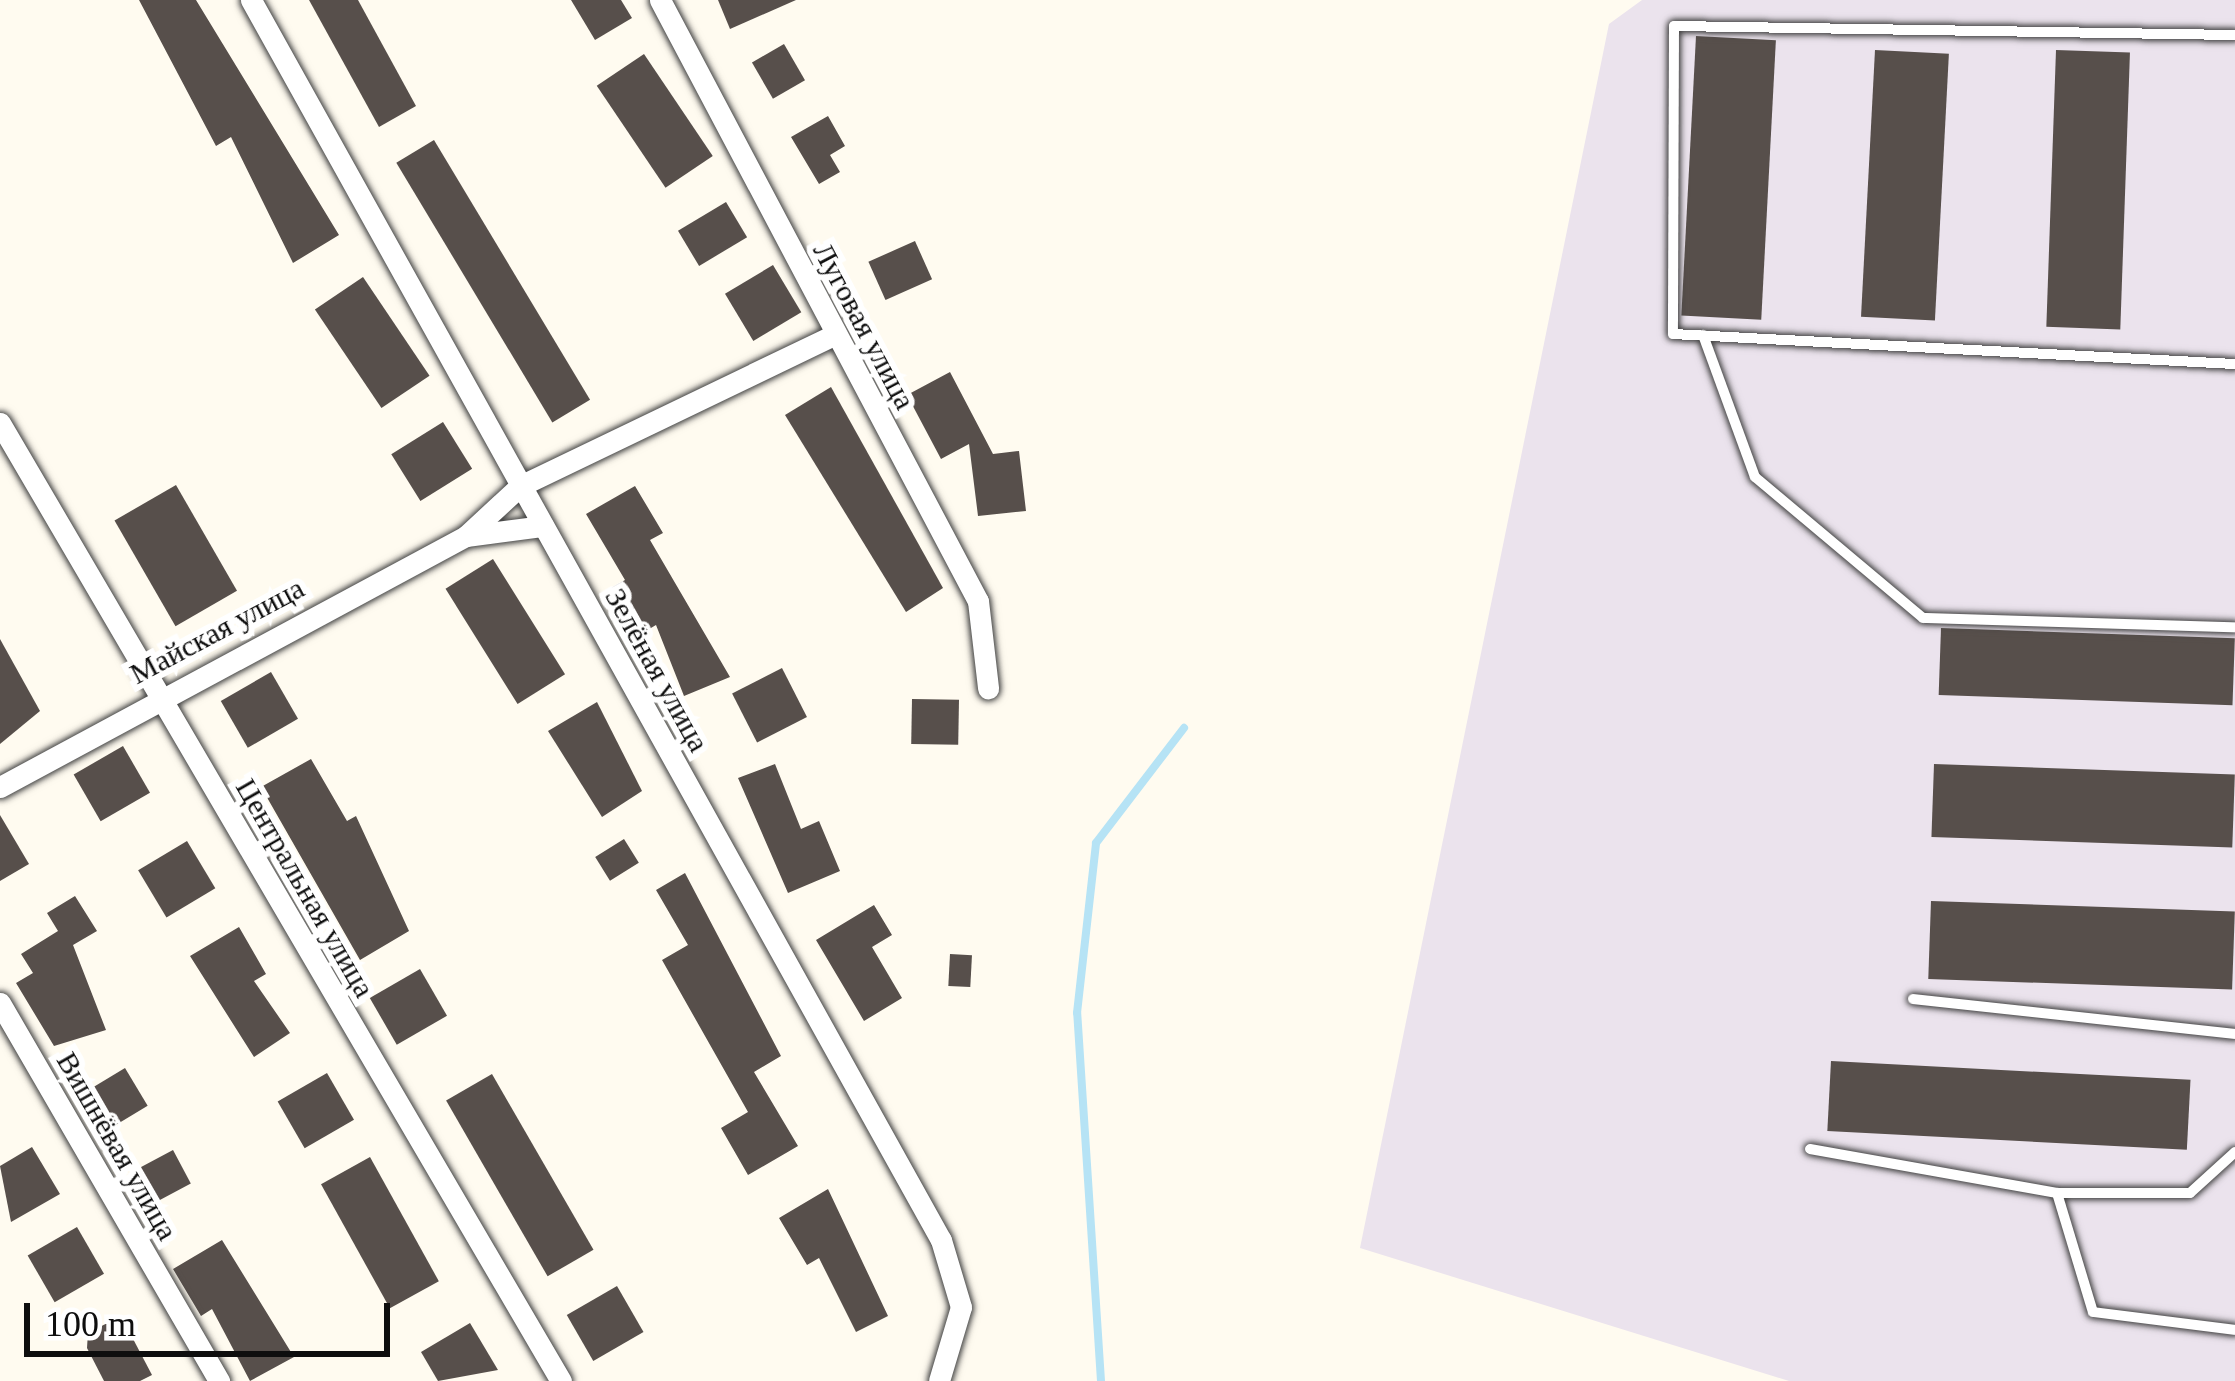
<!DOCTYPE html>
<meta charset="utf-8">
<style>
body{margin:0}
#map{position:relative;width:2235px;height:1381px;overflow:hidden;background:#fffbf0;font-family:Georgia,serif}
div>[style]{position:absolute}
.industrial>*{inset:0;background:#ebe3ed}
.stream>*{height:8px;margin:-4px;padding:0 4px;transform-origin:4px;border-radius:4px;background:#b6e3f5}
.building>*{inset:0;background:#574f4b;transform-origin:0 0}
.roads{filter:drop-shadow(0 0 3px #414141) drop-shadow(0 0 3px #414141)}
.service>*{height:10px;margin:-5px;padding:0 5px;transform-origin:5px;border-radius:5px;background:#fff}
.minor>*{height:21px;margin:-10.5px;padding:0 10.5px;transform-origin:10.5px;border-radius:10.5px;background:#fff}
span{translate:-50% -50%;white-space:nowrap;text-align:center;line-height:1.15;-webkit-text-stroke:12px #fff;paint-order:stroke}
.street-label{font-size:30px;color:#0e0e0e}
.scale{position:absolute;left:24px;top:1303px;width:366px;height:54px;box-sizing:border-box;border:6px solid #0e0e0e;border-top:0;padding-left:15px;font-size:36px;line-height:42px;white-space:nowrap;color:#0e0e0e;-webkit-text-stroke:9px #fff;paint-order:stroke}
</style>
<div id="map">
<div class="industrial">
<div style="clip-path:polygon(1642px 0,2235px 0,2235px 1381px,1789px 1381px,1360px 1248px,1609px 24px)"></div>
</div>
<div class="stream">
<div style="left:1101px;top:1381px;width:369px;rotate:-93.7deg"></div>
<div style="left:1077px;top:1013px;width:171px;rotate:-83.6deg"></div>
<div style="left:1096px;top:843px;width:145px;rotate:-52.6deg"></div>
</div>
<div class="building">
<div style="clip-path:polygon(139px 0,196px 0,339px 235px,293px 263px,231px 137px,216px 146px)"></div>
<div style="clip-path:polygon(309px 0,358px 0,416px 106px,379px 127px)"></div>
<div style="clip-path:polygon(571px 0,621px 0,632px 18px,595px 40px)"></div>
<div style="clip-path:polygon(718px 0,796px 0,730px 29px)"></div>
<div style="left:1696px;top:36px;width:80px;height:280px;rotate:3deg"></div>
<div style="left:784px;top:44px;width:42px;height:37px;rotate:60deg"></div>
<div style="left:1875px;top:50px;width:74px;height:267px;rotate:3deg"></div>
<div style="left:2056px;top:50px;width:74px;height:277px;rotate:2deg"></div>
<div style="left:644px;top:54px;width:123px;height:57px;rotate:56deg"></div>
<div style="clip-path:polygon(828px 116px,845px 146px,830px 155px,840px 172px,819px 184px,791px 137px)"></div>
<div style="left:434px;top:140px;width:303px;height:44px;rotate:59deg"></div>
<div style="left:726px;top:202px;width:41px;height:56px;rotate:59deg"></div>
<div style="left:915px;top:241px;width:42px;height:51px;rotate:66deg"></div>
<div style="left:773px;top:265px;width:55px;height:56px;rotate:59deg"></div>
<div style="left:363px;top:277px;width:119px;height:58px;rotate:56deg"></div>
<div style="clip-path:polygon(950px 372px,993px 454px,1019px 451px,1026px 511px,978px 516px,969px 444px,941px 459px,907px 395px)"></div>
<div style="clip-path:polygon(831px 387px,943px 588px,906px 612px,785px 415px)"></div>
<div style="left:443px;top:422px;width:55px;height:61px;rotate:58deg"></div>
<div style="left:176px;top:485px;width:122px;height:71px;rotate:60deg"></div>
<div style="clip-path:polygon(635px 486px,663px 533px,650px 540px,730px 677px,684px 696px,656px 625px,639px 635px,611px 588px,625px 580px,586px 514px)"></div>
<div style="left:493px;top:559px;width:136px;height:56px;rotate:58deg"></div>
<div style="left:1941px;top:628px;width:294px;height:67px;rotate:2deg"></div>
<div style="clip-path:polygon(0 639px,40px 711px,0 744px)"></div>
<div style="left:782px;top:668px;width:55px;height:56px;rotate:63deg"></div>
<div style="left:271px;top:672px;width:54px;height:58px;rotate:60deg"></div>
<div style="left:912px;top:699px;width:47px;height:45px;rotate:1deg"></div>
<div style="clip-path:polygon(597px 702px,642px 791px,602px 817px,548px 731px)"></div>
<div style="left:123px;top:746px;width:54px;height:57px;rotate:60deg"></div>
<div style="clip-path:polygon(311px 759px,347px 821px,356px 816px,409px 931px,360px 960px,261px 787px)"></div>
<div style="clip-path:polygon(775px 764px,801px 829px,819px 821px,840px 871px,788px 893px,738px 778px)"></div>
<div style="left:1934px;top:764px;width:301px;height:73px;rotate:2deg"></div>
<div style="clip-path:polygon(0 815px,29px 864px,0 881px)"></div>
<div style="left:624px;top:839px;width:28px;height:34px;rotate:58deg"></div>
<div style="left:187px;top:841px;width:55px;height:57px;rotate:59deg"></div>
<div style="clip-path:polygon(685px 873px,781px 1056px,754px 1072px,798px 1146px,748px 1175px,721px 1128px,748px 1112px,662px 960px,688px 945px,656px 890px)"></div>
<div style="clip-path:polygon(75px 896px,97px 931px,73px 945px,106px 1030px,54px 1046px,16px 983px,33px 973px,21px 954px,58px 931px,47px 913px)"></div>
<div style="left:1931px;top:901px;width:304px;height:78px;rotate:2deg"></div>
<div style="clip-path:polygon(874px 905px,892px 935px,872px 947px,902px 998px,864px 1021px,816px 940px)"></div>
<div style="clip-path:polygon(239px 927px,266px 974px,254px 981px,290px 1033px,254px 1057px,190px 956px)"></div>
<div style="left:950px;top:954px;width:22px;height:32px;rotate:3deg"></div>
<div style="left:420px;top:969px;width:54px;height:58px;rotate:60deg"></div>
<div style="left:1831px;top:1061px;width:360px;height:70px;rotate:3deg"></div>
<div style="left:125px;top:1068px;width:44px;height:44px;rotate:59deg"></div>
<div style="left:327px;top:1073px;width:54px;height:57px;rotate:60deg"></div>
<div style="left:492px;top:1074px;width:203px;height:53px;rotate:60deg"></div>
<div style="clip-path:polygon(32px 1147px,60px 1194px,11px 1222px,0 1166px)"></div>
<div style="left:173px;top:1150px;width:38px;height:43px;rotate:62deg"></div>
<div style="left:370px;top:1157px;width:142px;height:56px;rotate:61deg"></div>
<div style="clip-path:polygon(828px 1189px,888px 1316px,856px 1332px,819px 1258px,807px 1265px,779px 1218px)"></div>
<div style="left:77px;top:1227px;width:54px;height:57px;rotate:60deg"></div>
<div style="clip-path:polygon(222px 1240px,294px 1357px,250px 1381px,212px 1309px,201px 1316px,173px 1269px)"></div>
<div style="left:617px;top:1286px;width:53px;height:58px;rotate:60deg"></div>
<div style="clip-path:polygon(121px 1316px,152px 1375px,140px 1381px,104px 1381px,87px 1348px,88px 1333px)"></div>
<div style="clip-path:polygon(470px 1323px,498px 1370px,438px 1381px,421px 1352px)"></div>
</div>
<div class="roads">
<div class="service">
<div style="left:2235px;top:35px;width:561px;rotate:-179.08deg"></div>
<div style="left:1674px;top:26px;width:308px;rotate:90.2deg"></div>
<div style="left:1673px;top:334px;width:563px;rotate:3.06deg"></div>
<div style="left:1703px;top:335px;width:151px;rotate:69.9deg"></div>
<div style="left:1755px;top:477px;width:219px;rotate:40deg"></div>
<div style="left:1923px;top:618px;width:312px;rotate:1.7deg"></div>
<div style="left:1913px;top:999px;width:324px;rotate:6.2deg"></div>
<div style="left:1810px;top:1149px;width:251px;rotate:10.1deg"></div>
<div style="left:2057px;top:1193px;width:133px"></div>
<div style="left:2190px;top:1193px;width:61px;rotate:-42.3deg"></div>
<div style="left:2057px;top:1193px;width:124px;rotate:73.2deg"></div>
<div style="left:2093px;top:1312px;width:143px;rotate:7.2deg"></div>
</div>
<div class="minor">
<div style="left:251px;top:0;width:1419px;rotate:60.91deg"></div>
<div style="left:941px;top:1240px;width:70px;rotate:73.4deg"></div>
<div style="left:961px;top:1307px;width:77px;rotate:106.6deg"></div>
<div style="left:660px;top:0;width:680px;rotate:62.12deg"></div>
<div style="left:978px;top:601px;width:88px;rotate:83.4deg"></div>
<div style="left:0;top:423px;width:1110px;rotate:59.65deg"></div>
<div style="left:466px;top:536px;width:74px;rotate:-42.8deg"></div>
<div style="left:520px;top:486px;width:348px;rotate:-25.7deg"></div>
<div style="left:0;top:787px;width:529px;rotate:-28.31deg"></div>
<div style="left:466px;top:536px;width:78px;rotate:-7.4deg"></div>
<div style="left:0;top:1003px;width:437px;rotate:59.9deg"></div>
</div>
</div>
<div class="street-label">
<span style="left:864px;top:326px;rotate:62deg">Луговая улица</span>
<span style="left:217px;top:631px;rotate:-28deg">Майская улица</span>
<span style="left:657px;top:670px;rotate:61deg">Зелёная улица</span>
<span style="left:305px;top:888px;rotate:60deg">Центральная улица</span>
<span style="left:117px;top:1146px;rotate:60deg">Вишнёвая улица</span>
</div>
<div class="scale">100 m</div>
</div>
